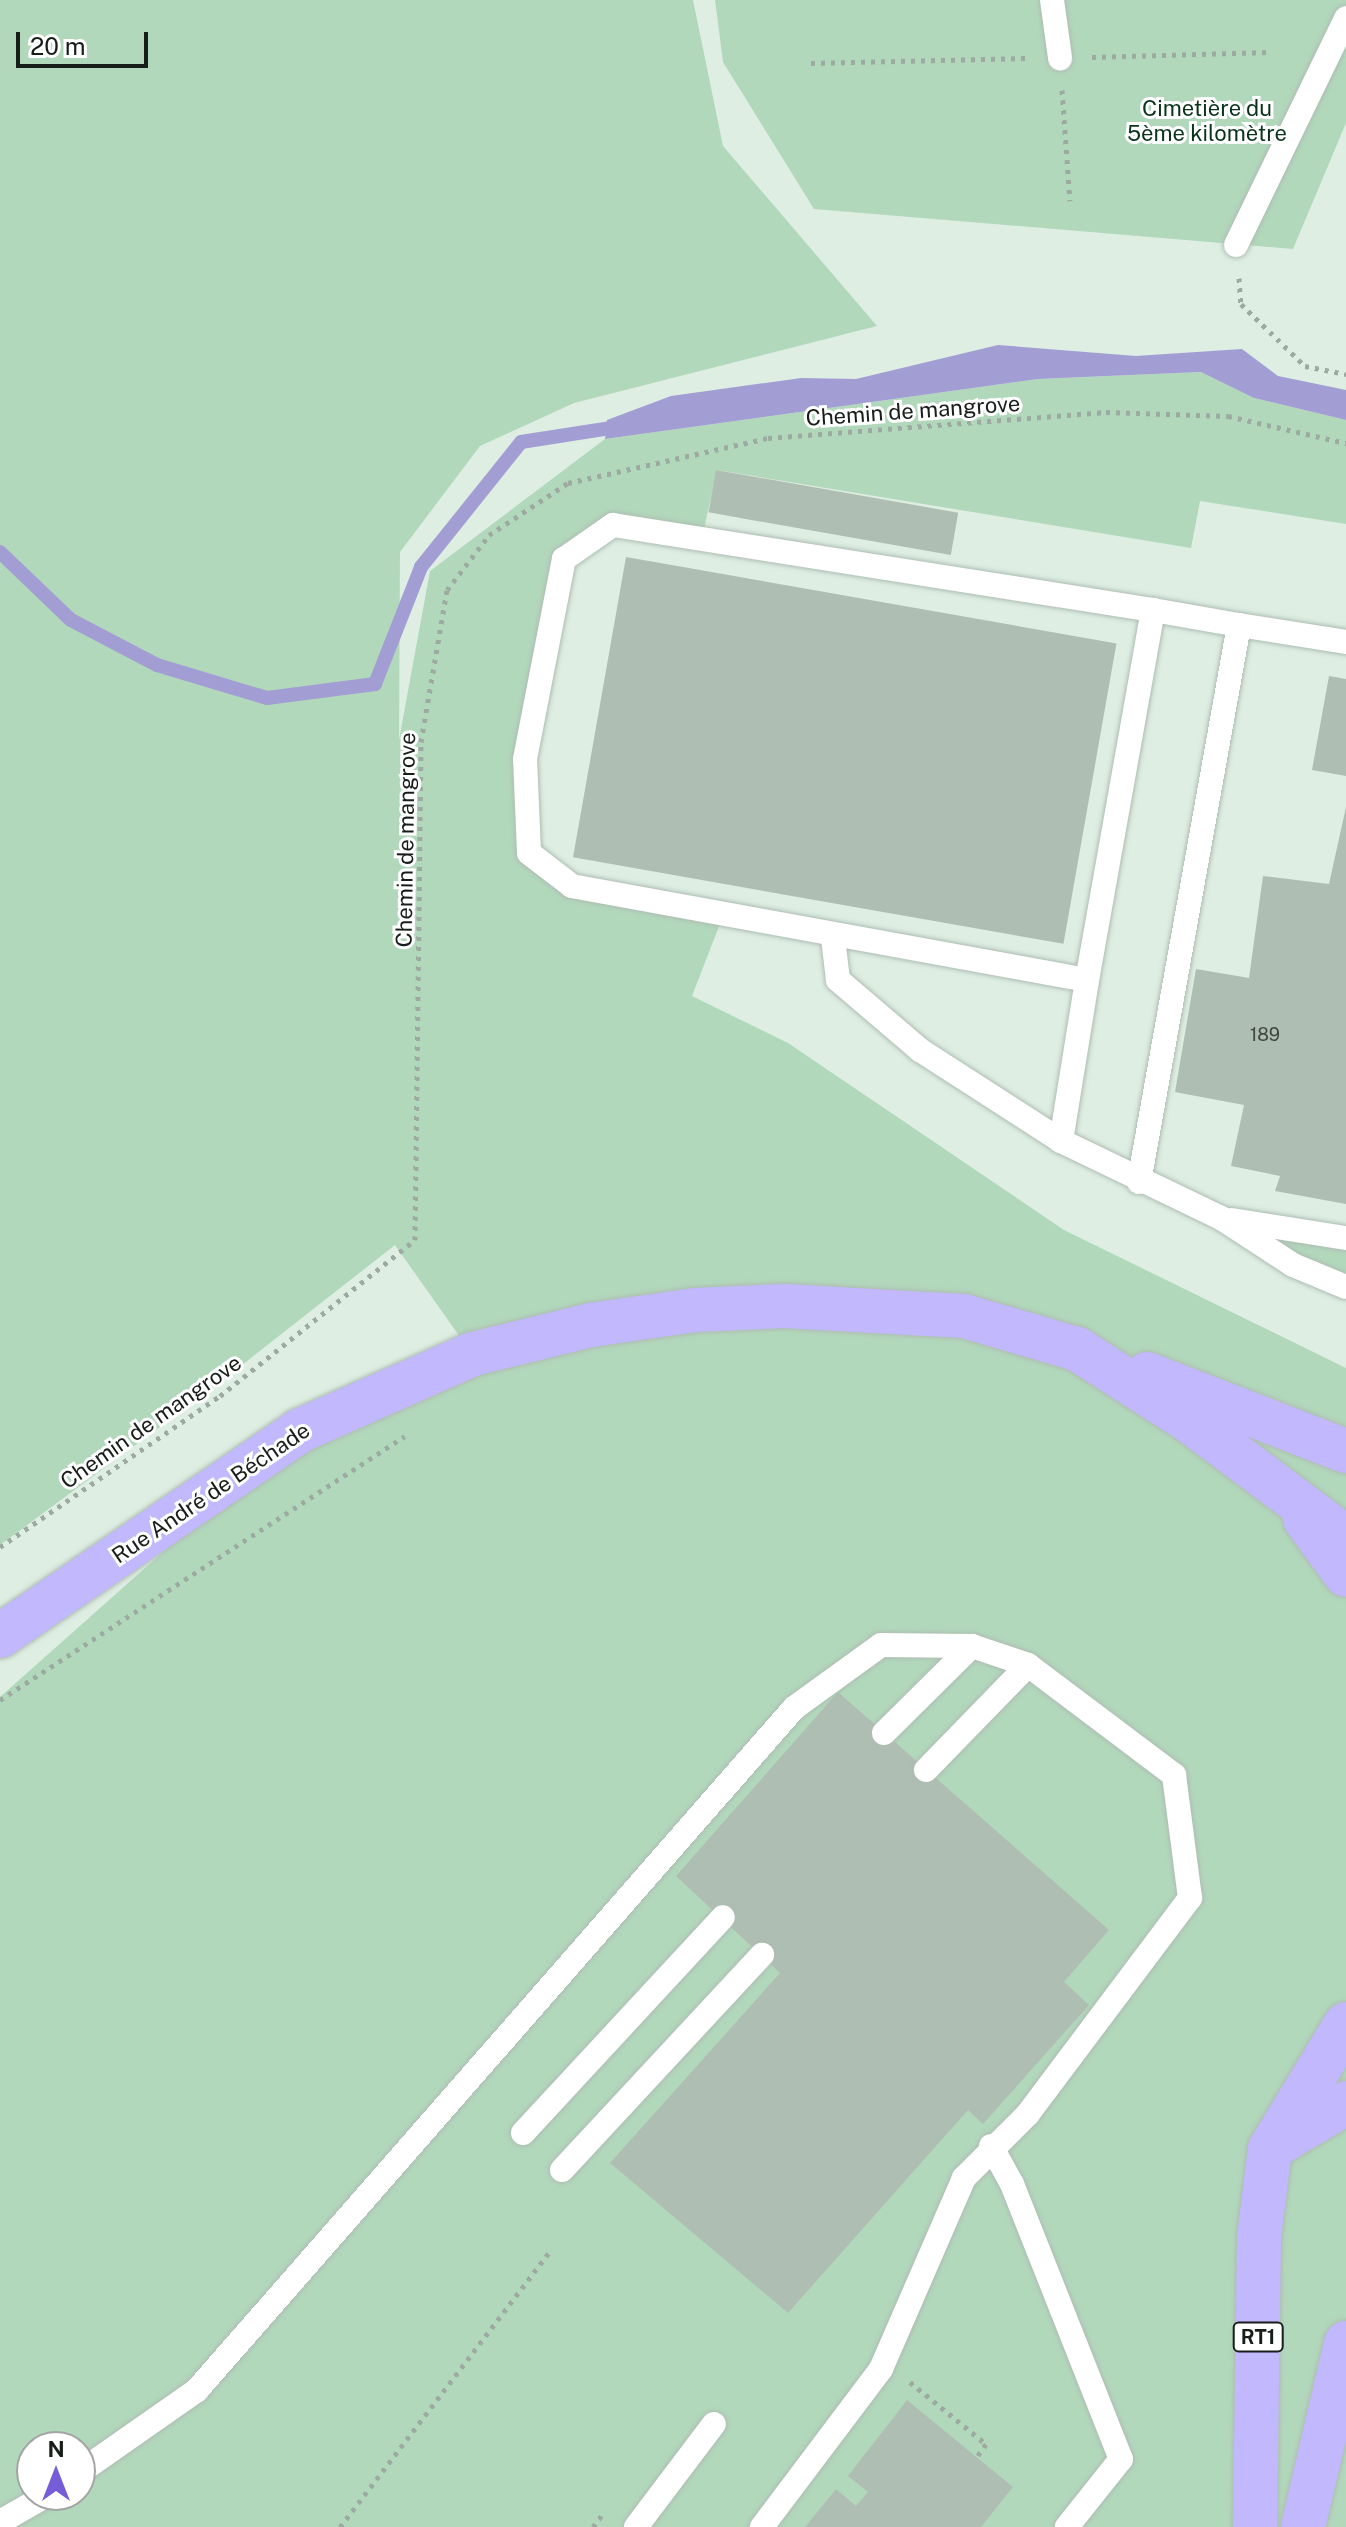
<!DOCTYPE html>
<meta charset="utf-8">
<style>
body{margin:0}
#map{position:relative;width:1346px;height:2527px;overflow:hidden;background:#deeee2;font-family:"Public Sans",sans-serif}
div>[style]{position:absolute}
.green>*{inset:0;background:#b2d8bc}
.water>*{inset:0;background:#a29ed4}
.stream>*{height:14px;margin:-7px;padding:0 7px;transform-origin:7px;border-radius:7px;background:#a29ed4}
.building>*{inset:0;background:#afbeb2;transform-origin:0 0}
.path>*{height:5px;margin-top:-2.5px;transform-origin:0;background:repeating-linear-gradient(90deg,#9daaa1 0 4px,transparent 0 10px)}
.roads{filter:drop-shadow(0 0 2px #aebdb2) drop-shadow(0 0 2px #aebdb2)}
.service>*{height:24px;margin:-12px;padding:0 12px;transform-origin:12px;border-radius:12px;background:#fff}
.primary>*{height:44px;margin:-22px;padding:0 22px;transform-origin:22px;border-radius:22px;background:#c2b8fd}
span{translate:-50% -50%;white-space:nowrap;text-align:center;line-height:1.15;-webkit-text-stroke:6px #fff;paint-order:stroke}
.number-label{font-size:18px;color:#3d453f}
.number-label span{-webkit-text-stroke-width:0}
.shield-label span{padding:2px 6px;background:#fff;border:2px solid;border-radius:6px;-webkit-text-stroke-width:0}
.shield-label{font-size:20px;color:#171d19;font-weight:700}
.park-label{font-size:22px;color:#09341b}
.street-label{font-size:22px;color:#171d19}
.north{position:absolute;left:16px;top:2431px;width:80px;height:80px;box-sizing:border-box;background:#fff;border:2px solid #a2a5a3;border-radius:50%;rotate:0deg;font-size:22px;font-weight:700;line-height:32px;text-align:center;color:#171d19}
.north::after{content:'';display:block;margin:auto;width:28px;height:36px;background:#755dd8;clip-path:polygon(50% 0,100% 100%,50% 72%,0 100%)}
.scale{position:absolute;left:16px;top:32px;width:132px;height:36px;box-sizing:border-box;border:4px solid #171d19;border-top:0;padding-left:10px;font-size:24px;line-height:28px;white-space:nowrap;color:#171d19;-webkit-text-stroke:6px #fff;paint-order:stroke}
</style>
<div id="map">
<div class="green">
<div style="clip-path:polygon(evenodd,0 0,693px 0,723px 146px,877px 326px,574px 403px,480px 446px,400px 552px,399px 740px,430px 571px,605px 439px,1038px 379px,1202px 372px,1254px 398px,1346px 420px,1346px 524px,1200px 501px,1191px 548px,717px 470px,702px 538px,613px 525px,564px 559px,525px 759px,529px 853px,572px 886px,723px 916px,692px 996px,788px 1043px,1064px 1230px,1346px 1368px,1346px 2527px,0 2527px,0 1697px,299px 1431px,472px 1354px,395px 1245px,210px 1390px,0 1545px,0 0,32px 2447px,80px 2447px,80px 2495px,32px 2495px,32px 2447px)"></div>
<div style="clip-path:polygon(715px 0,1346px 0,1346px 123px,1293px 249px,814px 209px,723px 62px)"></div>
<div style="clip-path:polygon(1221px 1218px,1346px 1238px,1346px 1287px)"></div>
</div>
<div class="water">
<div style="clip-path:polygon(998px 345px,1136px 356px,1242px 349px,1278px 376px,1346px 390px,1346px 420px,1254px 398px,1201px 372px,1038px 379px,605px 439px,607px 420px,671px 396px,801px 378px,856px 379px)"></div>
</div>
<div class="stream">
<div style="left:0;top:552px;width:98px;rotate:43.8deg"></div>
<div style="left:71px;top:620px;width:97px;rotate:27.6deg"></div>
<div style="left:157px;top:665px;width:115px;rotate:16.7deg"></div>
<div style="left:267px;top:698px;width:109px;rotate:-7.4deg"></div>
<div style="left:375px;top:684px;width:126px;rotate:-68.5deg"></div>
<div style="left:421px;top:567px;width:160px;rotate:-51.3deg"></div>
<div style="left:521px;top:442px;width:103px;rotate:-8.9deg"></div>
</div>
<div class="building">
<div style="left:716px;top:470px;width:246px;height:43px;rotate:10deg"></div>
<div style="left:626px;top:557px;width:498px;height:305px;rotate:10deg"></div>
<div style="clip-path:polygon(1329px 676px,1346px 679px,1346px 776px,1312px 770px)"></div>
<div style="clip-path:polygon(1346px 807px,1346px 1204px,1275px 1191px,1280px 1176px,1231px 1166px,1244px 1105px,1175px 1092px,1196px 969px,1249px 978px,1263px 876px,1329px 884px)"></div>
<div style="clip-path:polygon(838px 1692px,1109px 1930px,1064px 1982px,1089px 2005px,983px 2124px,968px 2110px,788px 2313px,610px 2163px,780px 1973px,676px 1876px)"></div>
<div style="clip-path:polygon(907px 2400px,1013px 2487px,981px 2527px,805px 2527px,836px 2489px,856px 2506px,868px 2492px,848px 2476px)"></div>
</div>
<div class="path">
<div style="left:1092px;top:57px;width:178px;rotate:-1.6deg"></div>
<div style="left:811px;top:63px;width:215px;rotate:-1.3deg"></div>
<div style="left:1062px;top:90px;width:111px;rotate:85.9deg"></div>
<div style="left:1239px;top:278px;width:26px;rotate:86deg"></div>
<div style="left:1241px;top:304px;width:89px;rotate:44.1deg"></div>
<div style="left:1305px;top:366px;width:42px;rotate:11deg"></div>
<div style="left:0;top:1547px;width:267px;rotate:-34.5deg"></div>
<div style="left:220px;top:1396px;width:250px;rotate:-38.7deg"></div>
<div style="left:415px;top:1240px;width:498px;rotate:-89.3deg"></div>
<div style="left:421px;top:742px;width:154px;rotate:-80.3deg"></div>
<div style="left:447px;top:590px;width:69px;rotate:-52.6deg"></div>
<div style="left:489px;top:535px;width:95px;rotate:-33.4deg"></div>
<div style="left:568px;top:483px;width:205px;rotate:-12.7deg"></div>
<div style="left:768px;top:438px;width:339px;rotate:-4.4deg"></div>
<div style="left:1106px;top:412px;width:122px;rotate:1.9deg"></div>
<div style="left:1228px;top:416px;width:121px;rotate:12.9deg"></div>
<div style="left:0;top:1700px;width:483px;rotate:-33.1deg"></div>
<div style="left:910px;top:2382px;width:98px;rotate:39.2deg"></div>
<div style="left:986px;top:2444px;width:16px;rotate:125deg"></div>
<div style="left:340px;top:2527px;width:345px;rotate:-52.7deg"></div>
<div style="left:593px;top:2527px;width:15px;rotate:-53deg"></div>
</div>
<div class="roads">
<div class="service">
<div style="left:1052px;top:0;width:59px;rotate:82.1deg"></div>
<div style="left:1236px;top:245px;width:252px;rotate:-64.1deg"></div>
<div style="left:1153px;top:610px;width:376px;rotate:100.1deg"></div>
<div style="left:1087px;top:980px;width:524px;rotate:-169.66deg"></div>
<div style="left:572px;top:886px;width:54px;rotate:-142.5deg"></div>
<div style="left:529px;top:853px;width:94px;rotate:-92.4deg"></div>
<div style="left:525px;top:759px;width:204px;rotate:-79deg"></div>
<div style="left:564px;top:559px;width:60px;rotate:-34.8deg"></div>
<div style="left:613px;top:525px;width:547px;rotate:8.95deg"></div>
<div style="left:1153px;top:610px;width:87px;rotate:9.9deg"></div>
<div style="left:1239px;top:625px;width:108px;rotate:9deg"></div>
<div style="left:833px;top:938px;width:42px;rotate:83.2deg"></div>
<div style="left:838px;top:980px;width:108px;rotate:40.5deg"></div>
<div style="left:920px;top:1050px;width:168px;rotate:32.8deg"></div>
<div style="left:1061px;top:1141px;width:178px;rotate:25.7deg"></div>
<div style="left:1221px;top:1218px;width:86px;rotate:33.1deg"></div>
<div style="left:1293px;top:1265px;width:57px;rotate:22.5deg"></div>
<div style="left:1061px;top:1141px;width:163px;rotate:-80.8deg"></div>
<div style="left:1139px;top:1182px;width:566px;rotate:-79.82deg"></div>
<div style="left:1232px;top:1220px;width:115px;rotate:9deg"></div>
<div style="left:884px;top:1733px;width:124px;rotate:-44.7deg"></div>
<div style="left:926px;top:1770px;width:146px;rotate:-45.8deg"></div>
<div style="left:523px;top:2133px;width:294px;rotate:-47.2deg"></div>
<div style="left:991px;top:2146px;width:43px;rotate:61.1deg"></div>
<div style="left:1012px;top:2184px;width:296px;rotate:68.4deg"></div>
<div style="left:1121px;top:2459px;width:87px;rotate:128.5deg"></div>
<div style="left:562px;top:2170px;width:294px;rotate:-47.1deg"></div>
<div style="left:80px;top:2472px;width:143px;rotate:-35deg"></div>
<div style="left:197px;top:2390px;width:906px;rotate:-48.8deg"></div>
<div style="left:794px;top:1708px;width:107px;rotate:-35.9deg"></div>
<div style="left:881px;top:1645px;width:91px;rotate:0.6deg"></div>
<div style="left:972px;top:1646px;width:59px;rotate:18.7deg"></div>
<div style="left:1028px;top:1665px;width:183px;rotate:37deg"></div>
<div style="left:1174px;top:1775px;width:124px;rotate:82.6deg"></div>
<div style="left:1190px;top:1898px;width:270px;rotate:126.9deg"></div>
<div style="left:1028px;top:2114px;width:91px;rotate:135deg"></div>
<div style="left:964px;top:2178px;width:208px;rotate:113.5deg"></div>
<div style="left:881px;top:2369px;width:198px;rotate:127deg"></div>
<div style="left:0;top:2522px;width:54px;rotate:-29.9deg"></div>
<div style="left:636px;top:2527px;width:129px;rotate:-52.9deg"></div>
</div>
<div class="primary">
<div style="left:1147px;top:1374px;width:213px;rotate:21.2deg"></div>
<div style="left:1305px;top:1519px;width:69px;rotate:53.8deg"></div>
<div style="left:0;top:1636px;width:363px;rotate:-34.4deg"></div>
<div style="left:299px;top:1431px;width:190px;rotate:-23.9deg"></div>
<div style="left:473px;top:1354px;width:122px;rotate:-13.8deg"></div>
<div style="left:591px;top:1325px;width:105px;rotate:-8.2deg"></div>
<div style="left:695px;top:1310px;width:89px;rotate:-2.6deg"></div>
<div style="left:784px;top:1306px;width:180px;rotate:3.2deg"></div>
<div style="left:964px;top:1316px;width:118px;rotate:16.3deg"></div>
<div style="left:1077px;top:1349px;width:135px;rotate:32.6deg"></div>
<div style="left:1191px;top:1422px;width:194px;rotate:36.8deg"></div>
<div style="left:1272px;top:2147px;width:86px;rotate:-30.7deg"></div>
<div style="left:1255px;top:2527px;width:290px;rotate:-89.2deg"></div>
<div style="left:1259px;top:2237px;width:89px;rotate:-82.9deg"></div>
<div style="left:1270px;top:2149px;width:146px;rotate:-58.7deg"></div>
<div style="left:1303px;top:2527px;width:189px;rotate:-76.8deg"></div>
</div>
</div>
<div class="number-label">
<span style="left:1265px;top:1035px">189</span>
</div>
<div class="shield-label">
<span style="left:1258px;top:2337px">RT1</span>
</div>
<div class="park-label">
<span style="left:1207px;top:121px">Cimetière du<br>5ème kilomètre</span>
</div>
<div class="street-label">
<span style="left:913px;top:411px;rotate:-4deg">Chemin de mangrove</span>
<span style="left:406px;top:840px;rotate:-89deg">Chemin de mangrove</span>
<span style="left:151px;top:1422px;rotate:-35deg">Chemin de mangrove</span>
<span style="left:211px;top:1493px;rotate:-34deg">Rue André de Béchade</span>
</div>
<div class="north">N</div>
<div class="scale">20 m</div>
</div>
